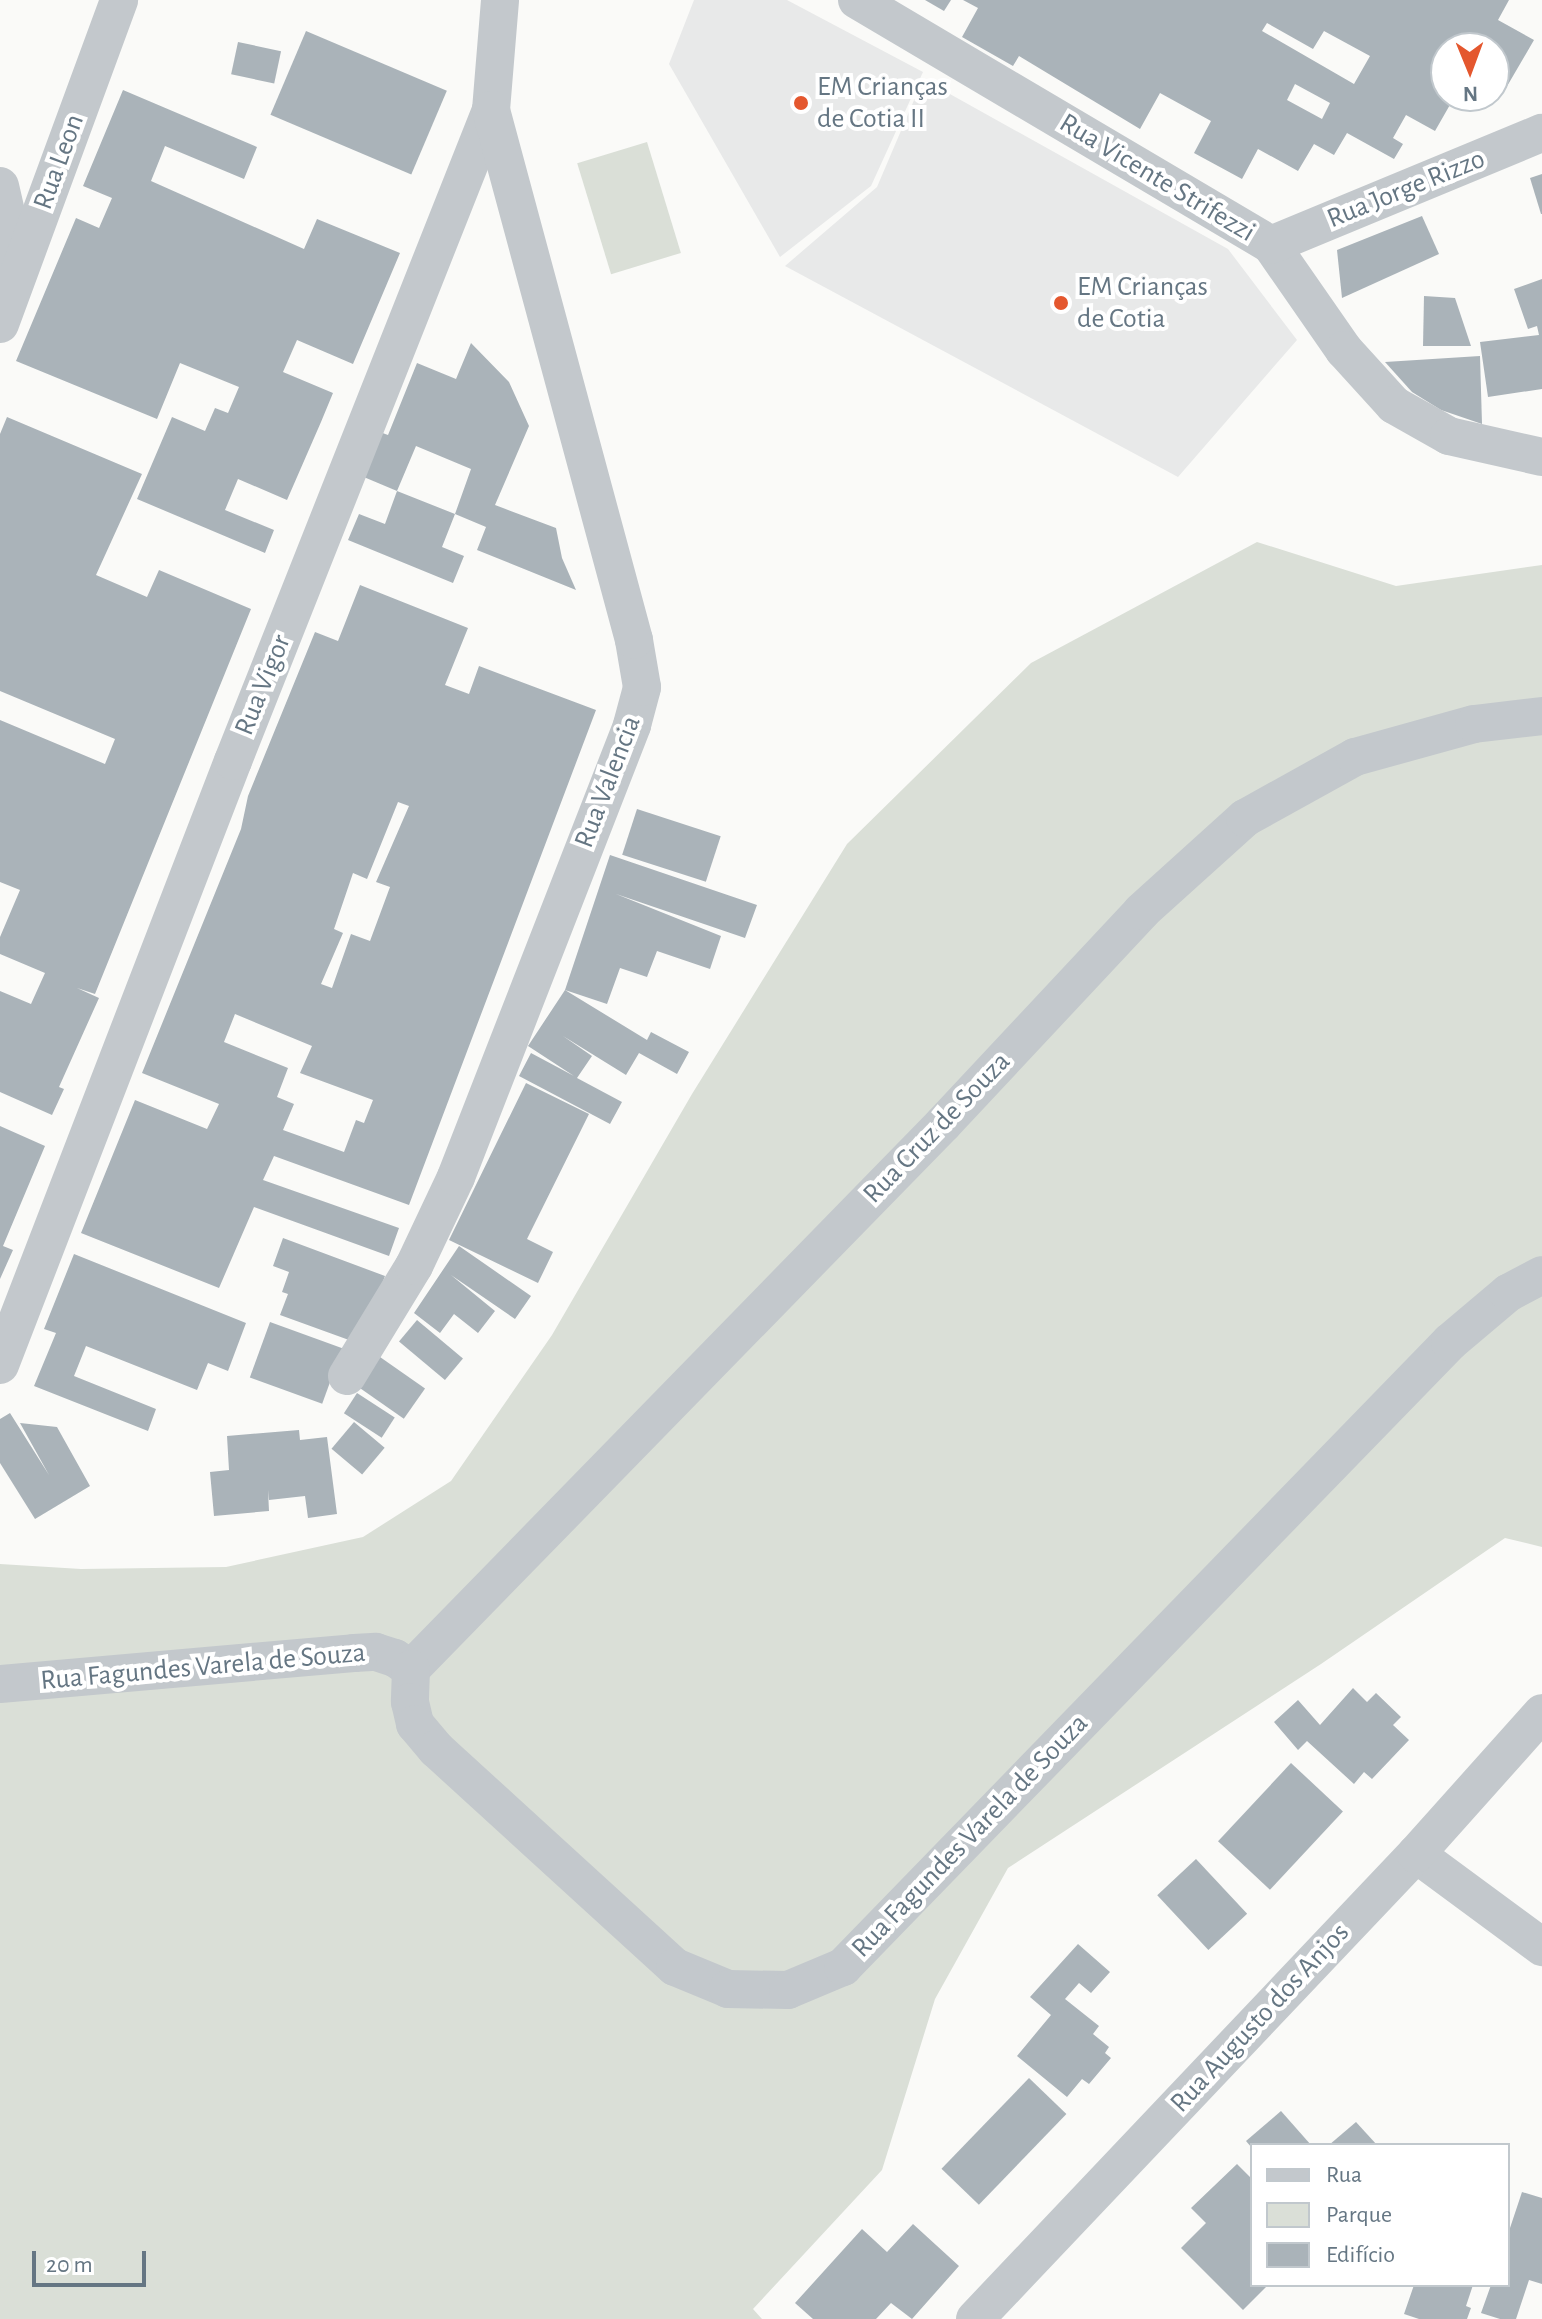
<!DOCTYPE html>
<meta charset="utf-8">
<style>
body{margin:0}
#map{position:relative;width:1542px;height:2319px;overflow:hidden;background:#fafaf8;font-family:"Alegreya Sans",sans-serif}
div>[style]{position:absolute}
.built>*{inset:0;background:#e8e9e9}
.green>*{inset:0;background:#dadfd7;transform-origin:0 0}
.building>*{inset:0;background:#aab3b9;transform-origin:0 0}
.minor>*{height:38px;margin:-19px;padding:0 19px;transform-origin:19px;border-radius:19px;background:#c3c8cc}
.dots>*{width:22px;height:22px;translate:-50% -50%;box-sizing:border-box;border:4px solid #fff;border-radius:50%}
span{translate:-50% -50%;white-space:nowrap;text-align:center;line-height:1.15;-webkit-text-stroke:8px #fff;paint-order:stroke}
.poi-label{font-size:28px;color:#657683}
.left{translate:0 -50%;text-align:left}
.street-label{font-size:28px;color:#657683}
.legend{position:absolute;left:1250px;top:2143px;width:260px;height:144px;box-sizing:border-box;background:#fff;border:2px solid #c1c8cd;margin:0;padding:10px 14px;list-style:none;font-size:24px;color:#657683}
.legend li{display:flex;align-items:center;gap:16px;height:40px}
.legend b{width:40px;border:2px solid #c1c8cd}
.north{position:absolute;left:1430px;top:32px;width:80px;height:80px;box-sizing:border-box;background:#fff;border:2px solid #c1c8cd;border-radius:50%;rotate:179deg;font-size:22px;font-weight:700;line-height:32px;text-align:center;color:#657683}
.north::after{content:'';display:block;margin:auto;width:28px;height:36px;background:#e4572e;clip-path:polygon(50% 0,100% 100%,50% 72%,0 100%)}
.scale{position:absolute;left:32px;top:2251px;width:114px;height:36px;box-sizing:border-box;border:4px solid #657683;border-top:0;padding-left:10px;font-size:24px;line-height:28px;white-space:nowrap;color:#657683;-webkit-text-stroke:6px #fff;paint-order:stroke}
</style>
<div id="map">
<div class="built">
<div style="clip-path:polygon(694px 0,787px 0,923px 72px,871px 186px,780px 257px,669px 64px)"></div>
<div style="clip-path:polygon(923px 79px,1228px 249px,1297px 340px,1178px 477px,785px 266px,877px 187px)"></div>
</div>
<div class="green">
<div style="left:647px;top:142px;width:116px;height:73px;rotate:73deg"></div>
<div style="clip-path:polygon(1257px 542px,1396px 586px,1542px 565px,1542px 1547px,1505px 1538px,1321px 1664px,1008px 1868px,935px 1999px,882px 2170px,753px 2309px,762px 2319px,0 2319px,0 1564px,81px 1569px,226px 1567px,363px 1537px,451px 1481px,552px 1335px,692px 1094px,847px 844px,1031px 663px)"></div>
</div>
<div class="building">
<div style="clip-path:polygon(925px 0,951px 0,944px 11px)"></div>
<div style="clip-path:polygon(evenodd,963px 0,1509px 0,1498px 20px,1534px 40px,1506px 88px,1494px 81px,1494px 48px,1446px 48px,1446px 96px,1455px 96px,1435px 131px,1406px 115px,1393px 138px,1403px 144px,1394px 159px,1347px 133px,1334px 155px,1314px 144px,1298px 171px,1258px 149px,1242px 179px,1194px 153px,1211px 121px,1160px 93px,1140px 129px,1019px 56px,1013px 66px,962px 37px,978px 8px,963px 0,1267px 23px,1313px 49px,1324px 31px,1370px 56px,1354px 84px,1262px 31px,1267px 23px,963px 0,1295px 84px,1330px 103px,1322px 119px,1287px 100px,1295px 84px)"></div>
<div style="left:306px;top:31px;width:153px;height:91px;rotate:23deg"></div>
<div style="left:238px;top:42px;width:44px;height:33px;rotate:12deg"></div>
<div style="clip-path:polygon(123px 90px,257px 147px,244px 179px,165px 146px,151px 181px,304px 249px,317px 219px,400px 253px,353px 364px,297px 340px,283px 372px,333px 393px,321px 422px,287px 500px,238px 479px,225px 510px,274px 530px,265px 553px,137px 499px,172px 417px,205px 431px,215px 408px,228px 413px,239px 387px,180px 363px,157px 419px,16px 361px,76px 218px,99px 228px,112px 198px,83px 186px)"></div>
<div style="clip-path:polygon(1542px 174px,1542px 214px,1541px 214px,1530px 178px)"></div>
<div style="clip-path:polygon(1422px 216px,1439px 254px,1342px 298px,1337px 250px)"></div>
<div style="clip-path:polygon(1542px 279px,1542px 389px,1488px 397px,1480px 342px,1539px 335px,1537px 326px,1528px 329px,1514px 289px)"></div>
<div style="clip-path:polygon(1424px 296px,1455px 298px,1471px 346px,1423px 346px)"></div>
<div style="clip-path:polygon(471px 343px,509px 382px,529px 426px,495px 505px,556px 528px,562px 558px,576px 590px,477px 550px,486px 527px,455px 514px,471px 469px,416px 446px,397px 491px,359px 475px,377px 431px,388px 435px,417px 363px,456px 379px)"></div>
<div style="clip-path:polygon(1480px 356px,1482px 424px,1441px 410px,1412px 392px,1385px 362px)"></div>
<div style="clip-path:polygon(7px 417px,142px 474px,96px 575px,147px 597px,159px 570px,251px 609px,95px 994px,77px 988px,99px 998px,59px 1087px,64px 1089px,52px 1115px,0 1092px,0 991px,31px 1004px,45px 973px,0 954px,0 937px,20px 890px,0 882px,0 720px,105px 764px,115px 739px,0 691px,0 434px)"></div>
<div style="clip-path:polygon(397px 491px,455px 514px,442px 547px,464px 556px,453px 583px,348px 540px,359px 514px,385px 524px)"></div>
<div style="clip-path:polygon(evenodd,360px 585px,468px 628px,445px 685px,469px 694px,479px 666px,596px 710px,409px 1205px,274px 1156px,263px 1180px,399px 1228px,389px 1256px,254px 1207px,219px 1288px,81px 1233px,135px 1100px,207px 1129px,219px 1104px,142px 1073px,241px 829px,248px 796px,315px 632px,338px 641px,360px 585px,398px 802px,409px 806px,376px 882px,390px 887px,370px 941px,351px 934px,332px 988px,321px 984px,343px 933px,334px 929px,353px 873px,367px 879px,398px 802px,360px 585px,235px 1014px,312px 1046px,300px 1073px,373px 1100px,364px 1123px,356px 1120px,344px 1152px,283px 1130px,294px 1104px,277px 1097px,288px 1068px,224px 1042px,235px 1014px)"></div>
<div style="left:637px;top:809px;width:88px;height:48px;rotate:18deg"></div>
<div style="clip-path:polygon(610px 855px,757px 905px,745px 938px,616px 894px,721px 936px,710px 969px,657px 951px,647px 977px,620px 968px,607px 1004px,565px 990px,647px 1040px,651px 1032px,689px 1052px,677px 1074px,639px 1053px,626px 1075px,563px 1036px,592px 1056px,577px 1078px,622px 1102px,610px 1124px,519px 1076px,531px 1053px,574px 1076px,528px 1046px,565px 990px)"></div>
<div style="clip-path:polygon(526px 1083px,589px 1114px,527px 1239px,553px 1252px,538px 1283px,449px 1240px)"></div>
<div style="clip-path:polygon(0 1126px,45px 1146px,3px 1246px,13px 1250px,0 1279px)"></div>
<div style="clip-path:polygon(283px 1238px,385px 1276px,360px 1344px,280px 1315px,288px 1294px,282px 1292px,289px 1272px,273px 1266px)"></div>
<div style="clip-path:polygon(459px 1246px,531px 1296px,515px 1319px,451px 1275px,495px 1311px,478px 1333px,454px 1314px,440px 1333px,414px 1313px)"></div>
<div style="clip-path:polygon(74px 1254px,246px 1323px,228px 1371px,208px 1363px,197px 1390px,86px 1346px,74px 1376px,156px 1409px,148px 1431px,34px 1386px,56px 1333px,44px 1329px)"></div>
<div style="left:417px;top:1320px;width:60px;height:28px;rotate:40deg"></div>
<div style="left:270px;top:1322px;width:77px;height:59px;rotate:20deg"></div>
<div style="left:380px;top:1357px;width:55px;height:37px;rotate:35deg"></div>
<div style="left:357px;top:1393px;width:45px;height:24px;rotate:33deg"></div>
<div style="clip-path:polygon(10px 1413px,49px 1475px,20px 1423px,57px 1427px,90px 1486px,35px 1519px,0 1463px,0 1419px)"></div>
<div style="left:354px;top:1422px;width:40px;height:35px;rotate:40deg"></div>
<div style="clip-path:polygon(299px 1430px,300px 1440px,327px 1437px,337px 1514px,308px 1518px,305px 1496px,269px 1500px,268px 1490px,269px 1511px,214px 1516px,210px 1472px,229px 1470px,227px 1436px)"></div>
<div style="clip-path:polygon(1353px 1688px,1367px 1702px,1376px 1693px,1401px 1717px,1393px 1725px,1409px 1740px,1372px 1779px,1364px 1772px,1354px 1784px,1307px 1741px,1298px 1750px,1274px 1722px,1298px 1700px,1320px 1725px)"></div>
<div style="left:1291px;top:1763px;width:71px;height:107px;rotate:43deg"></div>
<div style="left:1196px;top:1859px;width:75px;height:53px;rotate:47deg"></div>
<div style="clip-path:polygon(1078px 1944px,1110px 1972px,1091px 1993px,1079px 1983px,1065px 1999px,1099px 2026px,1093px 2034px,1109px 2047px,1105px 2053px,1111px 2058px,1089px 2084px,1082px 2079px,1067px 2097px,1017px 2056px,1051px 2015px,1030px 1997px)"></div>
<div style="left:1029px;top:2078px;width:52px;height:126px;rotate:44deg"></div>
<div style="clip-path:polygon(1281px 2111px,1311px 2145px,1252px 2148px,1246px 2141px)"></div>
<div style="clip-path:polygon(1356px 2122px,1377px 2145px,1329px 2145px)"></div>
<div style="clip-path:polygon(1237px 2164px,1252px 2179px,1252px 2285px,1268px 2285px,1243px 2310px,1181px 2248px,1206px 2223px,1191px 2208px)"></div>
<div style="clip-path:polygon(1522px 2192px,1542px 2198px,1542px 2284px,1529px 2280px,1516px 2319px,1500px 2319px,1481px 2313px,1491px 2285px,1508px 2285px,1508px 2234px)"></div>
<div style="clip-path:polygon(913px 2224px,959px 2266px,912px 2319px,891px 2303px,876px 2319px,813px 2319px,795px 2303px,862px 2229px,887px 2252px)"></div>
<div style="clip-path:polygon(1414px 2285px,1473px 2285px,1466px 2306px,1471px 2308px,1467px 2319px,1419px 2319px,1404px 2314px)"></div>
</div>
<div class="minor">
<div style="left:857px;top:0;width:481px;rotate:30.6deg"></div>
<div style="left:1271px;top:245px;width:128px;rotate:55.2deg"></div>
<div style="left:1344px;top:350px;width:74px;rotate:47.7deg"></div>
<div style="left:1394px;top:405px;width:63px;rotate:29.4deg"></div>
<div style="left:1449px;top:436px;width:95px;rotate:12.7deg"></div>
<div style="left:0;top:186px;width:85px;rotate:77.1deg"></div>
<div style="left:1271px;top:245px;width:293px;rotate:-22.5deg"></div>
<div style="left:0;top:324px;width:345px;rotate:-69.8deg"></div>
<div style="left:0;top:1365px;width:647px;rotate:-68.91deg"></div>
<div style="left:233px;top:761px;width:700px;rotate:-68.38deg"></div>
<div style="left:491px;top:110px;width:110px;rotate:-85.3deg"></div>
<div style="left:347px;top:1376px;width:129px;rotate:-58.7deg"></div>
<div style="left:414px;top:1266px;width:98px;rotate:-64.7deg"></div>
<div style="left:456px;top:1177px;width:485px;rotate:-68.7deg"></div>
<div style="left:632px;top:725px;width:39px;rotate:-75deg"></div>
<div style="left:642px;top:687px;width:48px;rotate:-99.7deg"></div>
<div style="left:634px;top:640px;width:549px;rotate:-105.1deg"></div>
<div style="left:411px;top:1669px;width:762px;rotate:-45.69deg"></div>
<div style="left:943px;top:1124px;width:291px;rotate:-46.9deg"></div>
<div style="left:1142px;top:911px;width:139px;rotate:-42.1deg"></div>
<div style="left:1245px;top:818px;width:126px;rotate:-29deg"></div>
<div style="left:1355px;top:757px;width:123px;rotate:-15.5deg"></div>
<div style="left:1474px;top:724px;width:68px;rotate:-6.7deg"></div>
<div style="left:0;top:1684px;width:355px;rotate:-5deg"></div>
<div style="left:354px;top:1653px;width:22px;rotate:-3deg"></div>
<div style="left:376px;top:1652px;width:20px;rotate:18deg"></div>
<div style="left:395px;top:1658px;width:19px;rotate:35deg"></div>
<div style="left:411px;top:1669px;width:33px;rotate:92deg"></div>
<div style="left:410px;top:1702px;width:23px;rotate:77deg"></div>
<div style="left:415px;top:1724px;width:33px;rotate:50deg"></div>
<div style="left:436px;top:1749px;width:323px;rotate:42.4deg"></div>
<div style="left:675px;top:1967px;width:57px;rotate:22.5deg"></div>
<div style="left:728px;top:1989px;width:60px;rotate:1deg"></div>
<div style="left:788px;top:1990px;width:60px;rotate:-22.7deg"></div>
<div style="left:843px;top:1967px;width:871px;rotate:-45.84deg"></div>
<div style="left:1450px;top:1342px;width:76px;rotate:-40.2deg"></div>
<div style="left:1508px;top:1293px;width:38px;rotate:-28deg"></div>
<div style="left:1416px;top:1854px;width:157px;rotate:36.4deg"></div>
<div style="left:975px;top:2319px;width:641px;rotate:-46.52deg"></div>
<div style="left:1416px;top:1854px;width:189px;rotate:-48.2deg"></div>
</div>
<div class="dots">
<div style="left:801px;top:103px;background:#e4572e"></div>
<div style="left:1061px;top:303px;background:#e4572e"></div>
</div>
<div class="poi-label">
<span class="left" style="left:817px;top:103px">EM Crianças<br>de Cotia II</span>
<span class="left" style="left:1077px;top:303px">EM Crianças<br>de Cotia</span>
</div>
<div class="street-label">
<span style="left:59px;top:162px;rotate:-70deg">Rua Leon</span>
<span style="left:1157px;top:178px;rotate:31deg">Rua Vicente Strifezzi</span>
<span style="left:1406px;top:189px;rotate:-22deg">Rua Jorge Rizzo</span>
<span style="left:263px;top:685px;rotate:-68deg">Rua Vigor</span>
<span style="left:608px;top:782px;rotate:-69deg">Rua Valencia</span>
<span style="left:937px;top:1128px;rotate:-46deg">Rua Cruz de Souza</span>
<span style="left:203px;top:1667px;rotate:-5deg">Rua Fagundes Varela de Souza</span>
<span style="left:970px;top:1836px;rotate:-46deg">Rua Fagundes Varela de Souza</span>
<span style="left:1260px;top:2018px;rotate:-47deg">Rua Augusto dos Anjos</span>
</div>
<ul class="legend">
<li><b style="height:10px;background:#c3c8cc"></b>Rua</li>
<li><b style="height:22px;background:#dadfd7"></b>Parque</li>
<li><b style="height:22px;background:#aab3b9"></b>Edifício</li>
</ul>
<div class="north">N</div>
<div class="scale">20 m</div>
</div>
